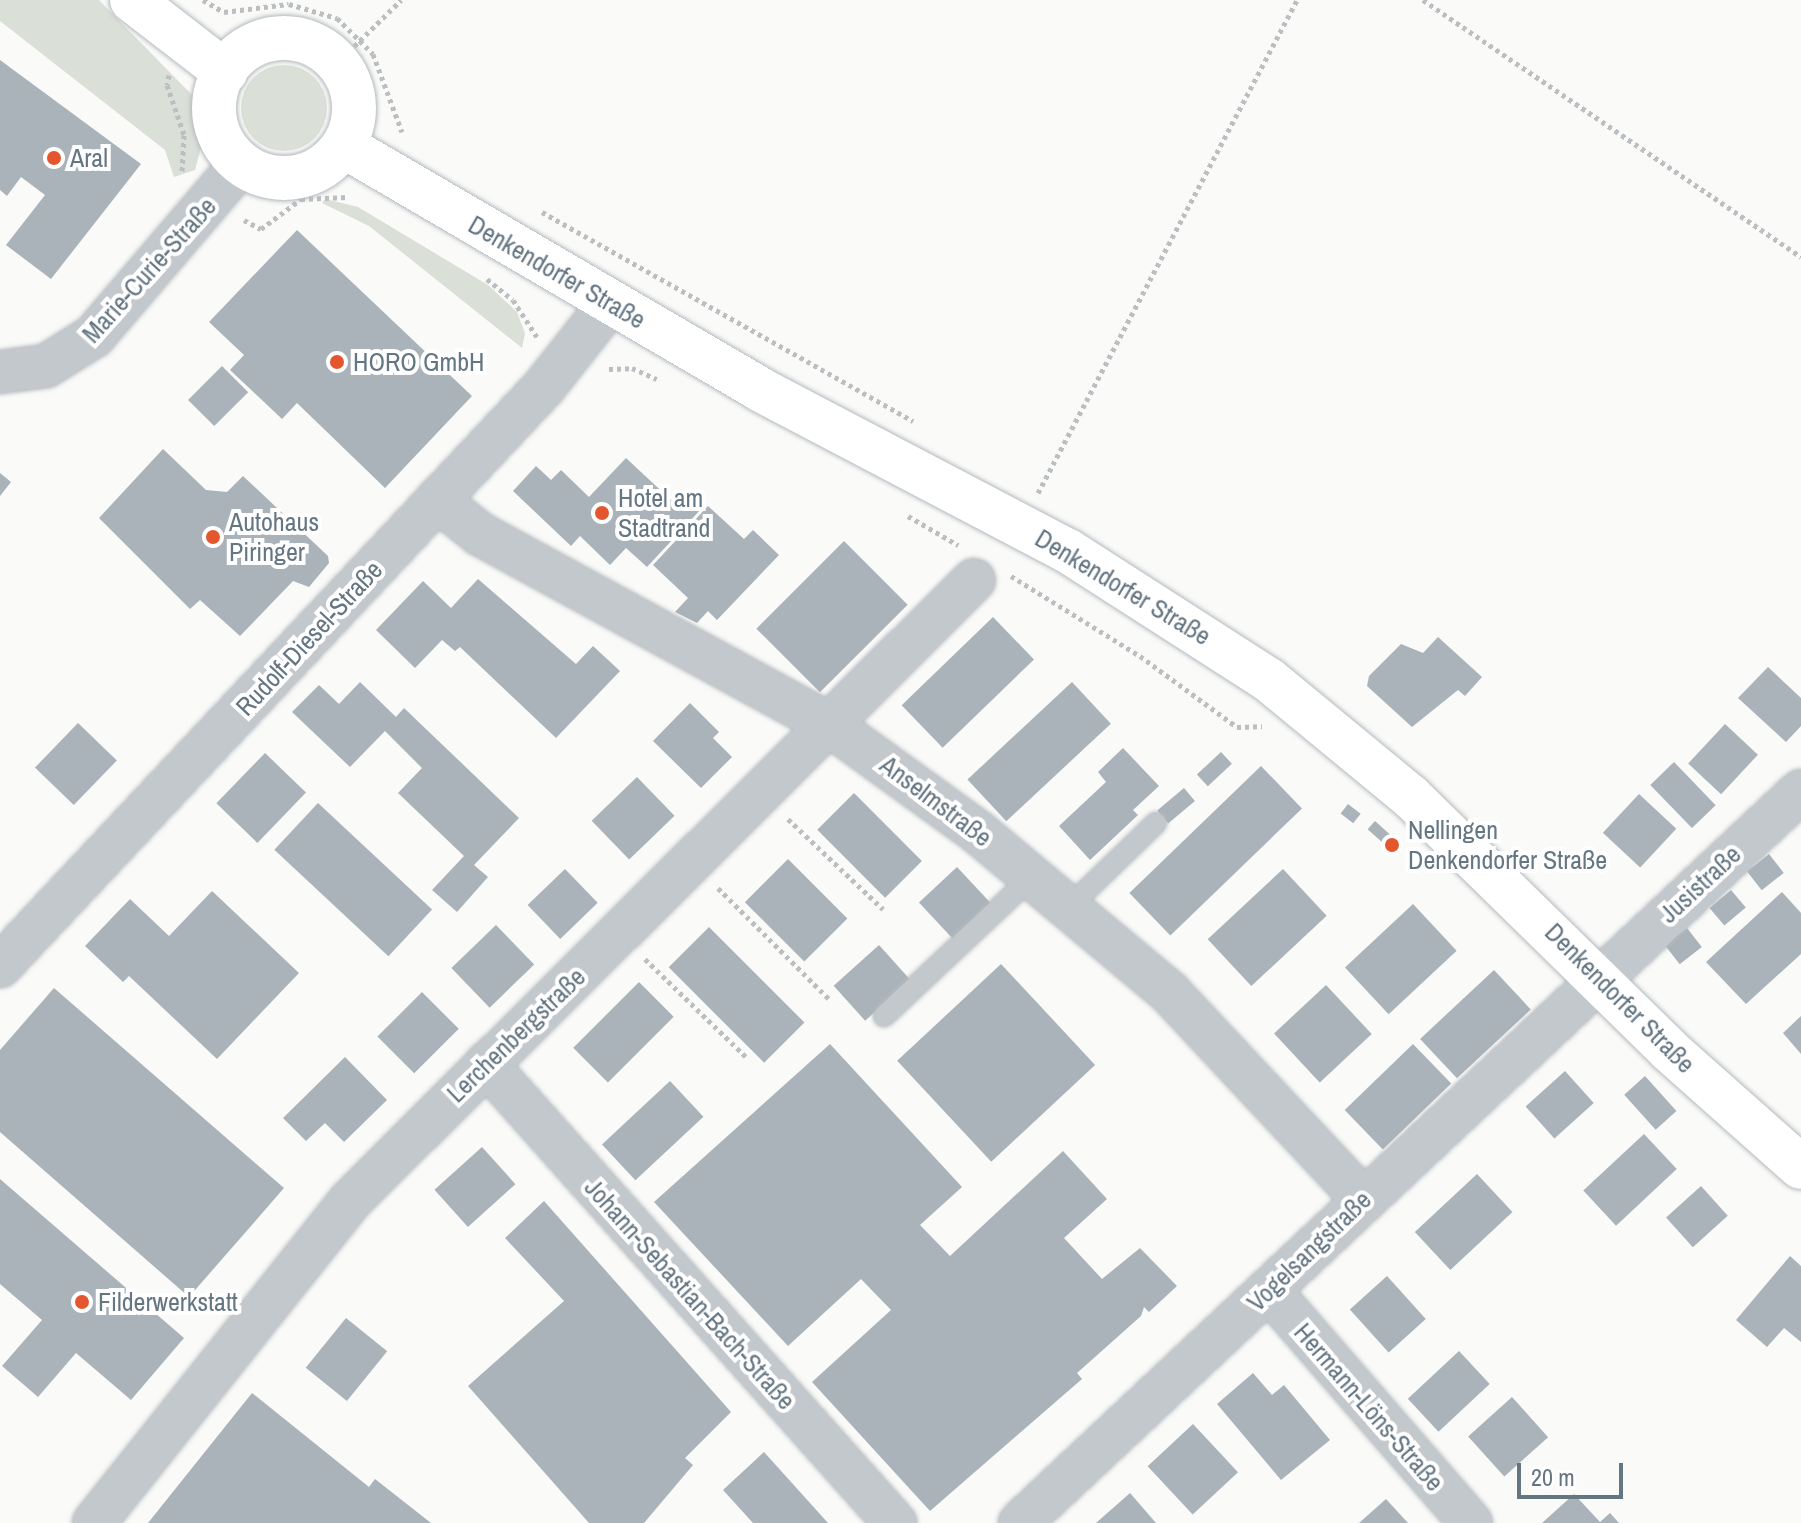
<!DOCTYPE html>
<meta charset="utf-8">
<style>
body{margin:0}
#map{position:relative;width:1801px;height:1523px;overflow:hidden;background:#fafaf8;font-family:"Archivo Narrow",sans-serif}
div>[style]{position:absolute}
.green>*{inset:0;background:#dadfd7}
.round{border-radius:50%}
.building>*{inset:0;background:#aab3b9;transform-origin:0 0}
.path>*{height:5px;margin-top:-2.5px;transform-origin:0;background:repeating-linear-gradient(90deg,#bbbfc2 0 4px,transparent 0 8px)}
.roads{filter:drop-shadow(0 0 2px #b3babf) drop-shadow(0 0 2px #b3babf)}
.lane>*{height:20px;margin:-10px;padding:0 10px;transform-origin:10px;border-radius:10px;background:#c3c8cc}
.street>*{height:42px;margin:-21px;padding:0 21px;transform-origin:21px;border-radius:21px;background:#c3c8cc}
.secondary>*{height:44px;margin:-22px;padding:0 22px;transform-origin:22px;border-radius:22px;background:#fff}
.secondary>.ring{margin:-22px;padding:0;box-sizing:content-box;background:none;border:44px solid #fff;border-radius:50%}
.dots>*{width:22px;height:22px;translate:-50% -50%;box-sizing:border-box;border:4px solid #fff;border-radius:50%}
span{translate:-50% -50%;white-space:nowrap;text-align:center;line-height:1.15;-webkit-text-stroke:8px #fff;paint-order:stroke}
.poi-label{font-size:26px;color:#657683}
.left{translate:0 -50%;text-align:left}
.street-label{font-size:26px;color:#657683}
.scale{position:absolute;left:1517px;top:1463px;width:106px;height:36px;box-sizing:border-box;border:4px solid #657683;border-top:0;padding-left:10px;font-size:24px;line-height:28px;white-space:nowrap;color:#657683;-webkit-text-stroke:6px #fff;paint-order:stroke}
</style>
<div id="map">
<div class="green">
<div style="clip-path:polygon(0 0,99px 0,193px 96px,203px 140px,195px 170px,174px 177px,165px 150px,0 21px)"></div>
<div class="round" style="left:241px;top:65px;width:86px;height:86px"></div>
<div style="clip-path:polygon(325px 199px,358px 207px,488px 285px,517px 312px,525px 333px,522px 348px,369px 226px,322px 203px)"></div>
</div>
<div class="building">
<div style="clip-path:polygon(0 60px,141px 164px,51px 279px,6px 245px,45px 195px,21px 177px,7px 196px,0 190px)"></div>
<div style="clip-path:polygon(297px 230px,472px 396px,385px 488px,297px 403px,282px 419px,230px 370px,244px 355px,209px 322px)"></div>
<div style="left:222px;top:366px;width:37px;height:48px;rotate:45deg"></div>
<div style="clip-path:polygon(163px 449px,206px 490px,227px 492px,243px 476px,328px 556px,329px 563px,309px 587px,293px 581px,240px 636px,200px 600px,190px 609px,99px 518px)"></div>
<div style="clip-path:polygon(626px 458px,671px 500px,681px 489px,702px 508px,647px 567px,626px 548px,610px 565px,580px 536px,571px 546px,513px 491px,536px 466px,551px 480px,561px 470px,589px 497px)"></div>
<div style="clip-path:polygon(0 473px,11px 482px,0 496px)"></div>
<div style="clip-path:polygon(708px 506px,744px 539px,753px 530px,779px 555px,717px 620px,708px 611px,697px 623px,675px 612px,688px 598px,653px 565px)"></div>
<div style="left:844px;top:541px;width:90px;height:124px;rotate:45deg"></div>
<div style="clip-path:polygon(478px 579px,576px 664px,593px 646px,620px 671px,556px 738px,460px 647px,455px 651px,442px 640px,415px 668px,376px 630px,423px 581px,451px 608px)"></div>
<div style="left:993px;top:617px;width:59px;height:127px;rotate:46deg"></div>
<div style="clip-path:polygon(1438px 637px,1482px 677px,1465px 696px,1458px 690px,1412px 727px,1367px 686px,1369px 676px,1401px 644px,1423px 653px)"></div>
<div style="clip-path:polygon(1768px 667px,1801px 698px,1801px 726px,1786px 742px,1738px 698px)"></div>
<div style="clip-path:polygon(360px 682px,396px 717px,404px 708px,519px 818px,474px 865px,488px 877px,457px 912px,432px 890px,464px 856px,398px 793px,422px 768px,385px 731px,350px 767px,292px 712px,319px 685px,339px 704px)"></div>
<div style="left:1072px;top:682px;width:57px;height:143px;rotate:47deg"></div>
<div style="clip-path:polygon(690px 703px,719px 732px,713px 738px,732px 757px,701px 788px,653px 741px)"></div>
<div style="left:78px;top:723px;width:54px;height:62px;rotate:44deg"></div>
<div style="left:1725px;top:724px;width:45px;height:54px;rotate:43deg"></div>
<div style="clip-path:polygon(1123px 748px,1159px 786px,1133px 810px,1138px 815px,1090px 860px,1059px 826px,1106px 782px,1098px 772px)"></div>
<div style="left:1221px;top:752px;width:16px;height:33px;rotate:47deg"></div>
<div style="left:265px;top:753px;width:57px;height:70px;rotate:44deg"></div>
<div style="left:1674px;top:762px;width:60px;height:33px;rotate:46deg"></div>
<div style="left:1261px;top:766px;width:59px;height:183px;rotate:46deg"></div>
<div style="left:637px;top:777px;width:54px;height:63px;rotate:46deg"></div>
<div style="left:1184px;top:788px;width:17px;height:35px;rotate:50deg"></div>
<div style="left:854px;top:793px;width:96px;height:52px;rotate:45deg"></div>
<div style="left:1639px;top:794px;width:51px;height:53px;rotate:43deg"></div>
<div style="left:318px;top:803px;width:156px;height:64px;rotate:43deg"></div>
<div style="left:1348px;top:804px;width:16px;height:12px;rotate:38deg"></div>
<div style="left:1375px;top:821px;width:28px;height:11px;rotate:42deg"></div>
<div style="left:1769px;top:854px;width:24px;height:28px;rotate:52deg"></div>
<div style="left:788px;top:859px;width:84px;height:61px;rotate:45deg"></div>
<div style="left:957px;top:867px;width:52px;height:52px;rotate:47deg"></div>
<div style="left:565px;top:869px;width:47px;height:52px;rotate:46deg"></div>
<div style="left:1283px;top:869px;width:64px;height:103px;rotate:47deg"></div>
<div style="left:1731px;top:890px;width:23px;height:28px;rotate:50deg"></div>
<div style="clip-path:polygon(212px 891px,299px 973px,217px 1059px,129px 976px,123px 982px,85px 946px,130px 899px,169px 936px)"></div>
<div style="clip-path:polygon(1782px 892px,1801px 913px,1801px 954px,1746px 1004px,1706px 962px)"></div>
<div style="left:1413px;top:904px;width:64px;height:93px;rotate:47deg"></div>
<div style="left:496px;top:925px;width:55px;height:62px;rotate:46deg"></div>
<div style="left:709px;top:927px;width:135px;height:57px;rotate:45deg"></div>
<div style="left:1687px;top:928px;width:24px;height:28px;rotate:52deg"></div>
<div style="left:879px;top:945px;width:47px;height:61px;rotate:48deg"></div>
<div style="left:1001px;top:964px;width:138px;height:142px;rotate:47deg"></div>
<div style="left:1494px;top:970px;width:54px;height:101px;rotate:47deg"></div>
<div style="left:639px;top:982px;width:49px;height:93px;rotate:45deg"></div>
<div style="left:1326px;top:985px;width:67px;height:71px;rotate:47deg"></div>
<div style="clip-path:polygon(54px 988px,284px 1188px,189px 1297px,0 1132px,0 1050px)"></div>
<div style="left:422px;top:992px;width:52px;height:63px;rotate:45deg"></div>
<div style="clip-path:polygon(1801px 1016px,1801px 1054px,1783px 1033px)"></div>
<div style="clip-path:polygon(830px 1044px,962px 1187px,920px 1225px,950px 1256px,1063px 1151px,1107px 1199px,1064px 1238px,1102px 1279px,1140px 1248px,1177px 1286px,1149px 1312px,1144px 1307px,1141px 1316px,1077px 1373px,1082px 1379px,930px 1511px,812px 1382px,891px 1310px,861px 1279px,788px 1346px,654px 1202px)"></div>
<div style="left:1413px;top:1044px;width:55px;height:95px;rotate:46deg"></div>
<div style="clip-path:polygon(345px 1057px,387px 1100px,344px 1142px,325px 1123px,306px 1141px,283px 1118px)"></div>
<div style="left:1565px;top:1071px;width:43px;height:53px;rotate:48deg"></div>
<div style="left:1645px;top:1076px;width:47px;height:28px;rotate:48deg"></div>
<div style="left:670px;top:1081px;width:49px;height:93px;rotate:47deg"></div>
<div style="left:1644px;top:1134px;width:48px;height:83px;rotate:47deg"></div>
<div style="left:482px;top:1147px;width:50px;height:64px;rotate:48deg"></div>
<div style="left:1477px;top:1174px;width:52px;height:85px;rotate:47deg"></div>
<div style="clip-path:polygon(0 1179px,184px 1338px,131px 1400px,76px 1353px,38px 1397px,2px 1366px,42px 1320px,0 1284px)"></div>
<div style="left:1701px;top:1186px;width:40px;height:47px;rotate:48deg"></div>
<div style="clip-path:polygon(544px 1201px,731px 1412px,685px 1458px,693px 1465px,644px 1523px,589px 1523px,468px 1386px,564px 1301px,505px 1238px)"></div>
<div style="clip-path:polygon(1790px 1256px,1801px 1266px,1801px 1342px,1784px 1328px,1767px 1347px,1736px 1320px)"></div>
<div style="left:1387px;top:1276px;width:58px;height:50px;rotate:48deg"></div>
<div style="left:346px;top:1318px;width:53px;height:64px;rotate:39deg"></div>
<div style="left:1459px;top:1351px;width:45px;height:70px;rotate:47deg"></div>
<div style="clip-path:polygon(1253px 1373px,1272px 1395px,1284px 1385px,1330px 1440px,1281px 1480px,1217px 1404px)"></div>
<div style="clip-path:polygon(252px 1393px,369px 1487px,375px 1479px,431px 1523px,148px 1523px)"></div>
<div style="left:1512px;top:1397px;width:54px;height:59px;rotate:48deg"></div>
<div style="left:1193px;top:1424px;width:66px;height:62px;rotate:47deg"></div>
<div style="clip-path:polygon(764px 1452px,828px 1523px,753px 1523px,723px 1490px)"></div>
<div style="clip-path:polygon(1130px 1493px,1156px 1523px,1096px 1523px)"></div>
<div style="clip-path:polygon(1574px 1494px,1600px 1522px,1610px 1513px,1619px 1523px,1542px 1523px)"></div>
<div style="clip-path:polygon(1386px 1499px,1408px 1523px,1359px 1523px)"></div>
</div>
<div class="path">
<div style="left:203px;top:0;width:24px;rotate:30deg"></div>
<div style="left:224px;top:12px;width:65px;rotate:-7deg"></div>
<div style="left:289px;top:4px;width:50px;rotate:16.3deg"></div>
<div style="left:337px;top:18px;width:51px;rotate:45deg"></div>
<div style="left:373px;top:54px;width:83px;rotate:69.6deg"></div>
<div style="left:1423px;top:0;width:457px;rotate:34.2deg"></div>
<div style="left:337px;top:63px;width:90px;rotate:-44.5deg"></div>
<div style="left:169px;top:75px;width:10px;rotate:101deg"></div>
<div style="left:167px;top:85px;width:53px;rotate:71.2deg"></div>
<div style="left:184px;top:135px;width:38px;rotate:93deg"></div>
<div style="left:542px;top:212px;width:426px;rotate:29.4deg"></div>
<div style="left:244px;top:220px;width:19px;rotate:28deg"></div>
<div style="left:261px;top:229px;width:50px;rotate:-36.9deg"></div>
<div style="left:301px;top:199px;width:47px;rotate:-2.4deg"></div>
<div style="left:487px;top:279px;width:33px;rotate:39deg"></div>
<div style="left:513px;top:300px;width:44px;rotate:57deg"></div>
<div style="left:609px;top:369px;width:23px;rotate:-2deg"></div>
<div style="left:632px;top:368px;width:27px;rotate:24deg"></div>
<div style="left:1038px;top:493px;width:557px;rotate:-62.28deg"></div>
<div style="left:908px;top:516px;width:58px;rotate:30.1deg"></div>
<div style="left:1011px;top:576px;width:152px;rotate:31.8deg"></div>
<div style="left:1140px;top:656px;width:120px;rotate:36.2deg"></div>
<div style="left:1237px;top:727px;width:25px;rotate:-2deg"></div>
<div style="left:788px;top:819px;width:131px;rotate:43.5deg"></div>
<div style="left:718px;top:888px;width:157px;rotate:45deg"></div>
<div style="left:645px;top:959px;width:142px;rotate:44.1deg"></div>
</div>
<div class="roads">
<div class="lane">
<div style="left:1071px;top:905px;width:118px;rotate:-44deg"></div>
<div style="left:884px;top:1016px;width:206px;rotate:-43.2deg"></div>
</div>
<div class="street">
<div style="left:0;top:372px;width:46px;rotate:-7.4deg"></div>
<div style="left:46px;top:366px;width:57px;rotate:-32deg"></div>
<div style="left:94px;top:336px;width:228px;rotate:-49.5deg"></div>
<div style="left:437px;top:500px;width:55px;rotate:38.3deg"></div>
<div style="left:480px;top:534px;width:399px;rotate:28.6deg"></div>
<div style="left:830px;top:725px;width:184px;rotate:35.9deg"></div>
<div style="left:979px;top:833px;width:248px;rotate:39.9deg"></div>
<div style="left:1169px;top:992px;width:284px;rotate:46.9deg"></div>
<div style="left:0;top:966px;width:794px;rotate:-46.79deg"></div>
<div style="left:544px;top:387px;width:107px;rotate:-51.8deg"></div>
<div style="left:486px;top:1064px;width:615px;rotate:48.3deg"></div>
<div style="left:1269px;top:1290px;width:308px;rotate:49.1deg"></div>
<div style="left:94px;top:1523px;width:411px;rotate:-51.5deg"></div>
<div style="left:350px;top:1201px;width:880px;rotate:-44.86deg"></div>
<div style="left:1020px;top:1523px;width:1070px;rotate:-43.15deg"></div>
</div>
<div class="secondary">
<div style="left:132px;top:0;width:118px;rotate:37.7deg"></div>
<div class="ring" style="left:214px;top:38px;width:96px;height:96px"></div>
<div style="left:344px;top:146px;width:483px;rotate:30.3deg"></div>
<div style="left:761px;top:390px;width:347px;rotate:27.7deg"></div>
<div style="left:1068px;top:551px;width:239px;rotate:32.7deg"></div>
<div style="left:1269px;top:680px;width:184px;rotate:39.5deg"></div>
<div style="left:1411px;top:797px;width:361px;rotate:44.4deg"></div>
<div style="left:1669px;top:1050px;width:176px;rotate:41.6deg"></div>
</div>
</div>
<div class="dots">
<div style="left:54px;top:158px;background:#e4572e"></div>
<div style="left:337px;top:362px;background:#e4572e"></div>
<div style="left:602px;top:513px;background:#e4572e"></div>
<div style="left:213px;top:537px;background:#e4572e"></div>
<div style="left:1392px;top:845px;background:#e4572e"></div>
<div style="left:82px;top:1302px;background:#e4572e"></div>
</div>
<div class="poi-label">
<span class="left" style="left:70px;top:158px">Aral</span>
<span class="left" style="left:353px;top:362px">HORO GmbH</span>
<span class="left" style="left:618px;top:513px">Hotel am<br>Stadtrand</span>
<span class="left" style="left:229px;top:537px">Autohaus<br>Piringer</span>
<span class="left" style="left:1408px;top:845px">Nellingen<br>Denkendorfer Straße</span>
<span class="left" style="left:98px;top:1302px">Filderwerkstatt</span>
</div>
<div class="street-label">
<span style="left:149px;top:270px;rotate:-48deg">Marie-Curie-Straße</span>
<span style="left:557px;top:272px;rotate:30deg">Denkendorfer Straße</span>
<span style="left:1123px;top:587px;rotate:31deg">Denkendorfer Straße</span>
<span style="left:309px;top:638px;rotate:-47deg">Rudolf-Diesel-Straße</span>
<span style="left:936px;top:801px;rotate:37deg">Anselmstraße</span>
<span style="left:1700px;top:884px;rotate:-43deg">Jusistraße</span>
<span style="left:1620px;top:998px;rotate:45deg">Denkendorfer Straße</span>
<span style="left:516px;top:1035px;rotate:-44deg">Lerchenbergstraße</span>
<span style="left:1309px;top:1251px;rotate:-44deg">Vogelsangstraße</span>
<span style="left:690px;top:1294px;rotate:48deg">Johann-Sebastian-Bach-Straße</span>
<span style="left:1369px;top:1407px;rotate:49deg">Hermann-Löns-Straße</span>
</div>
<div class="scale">20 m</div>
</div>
